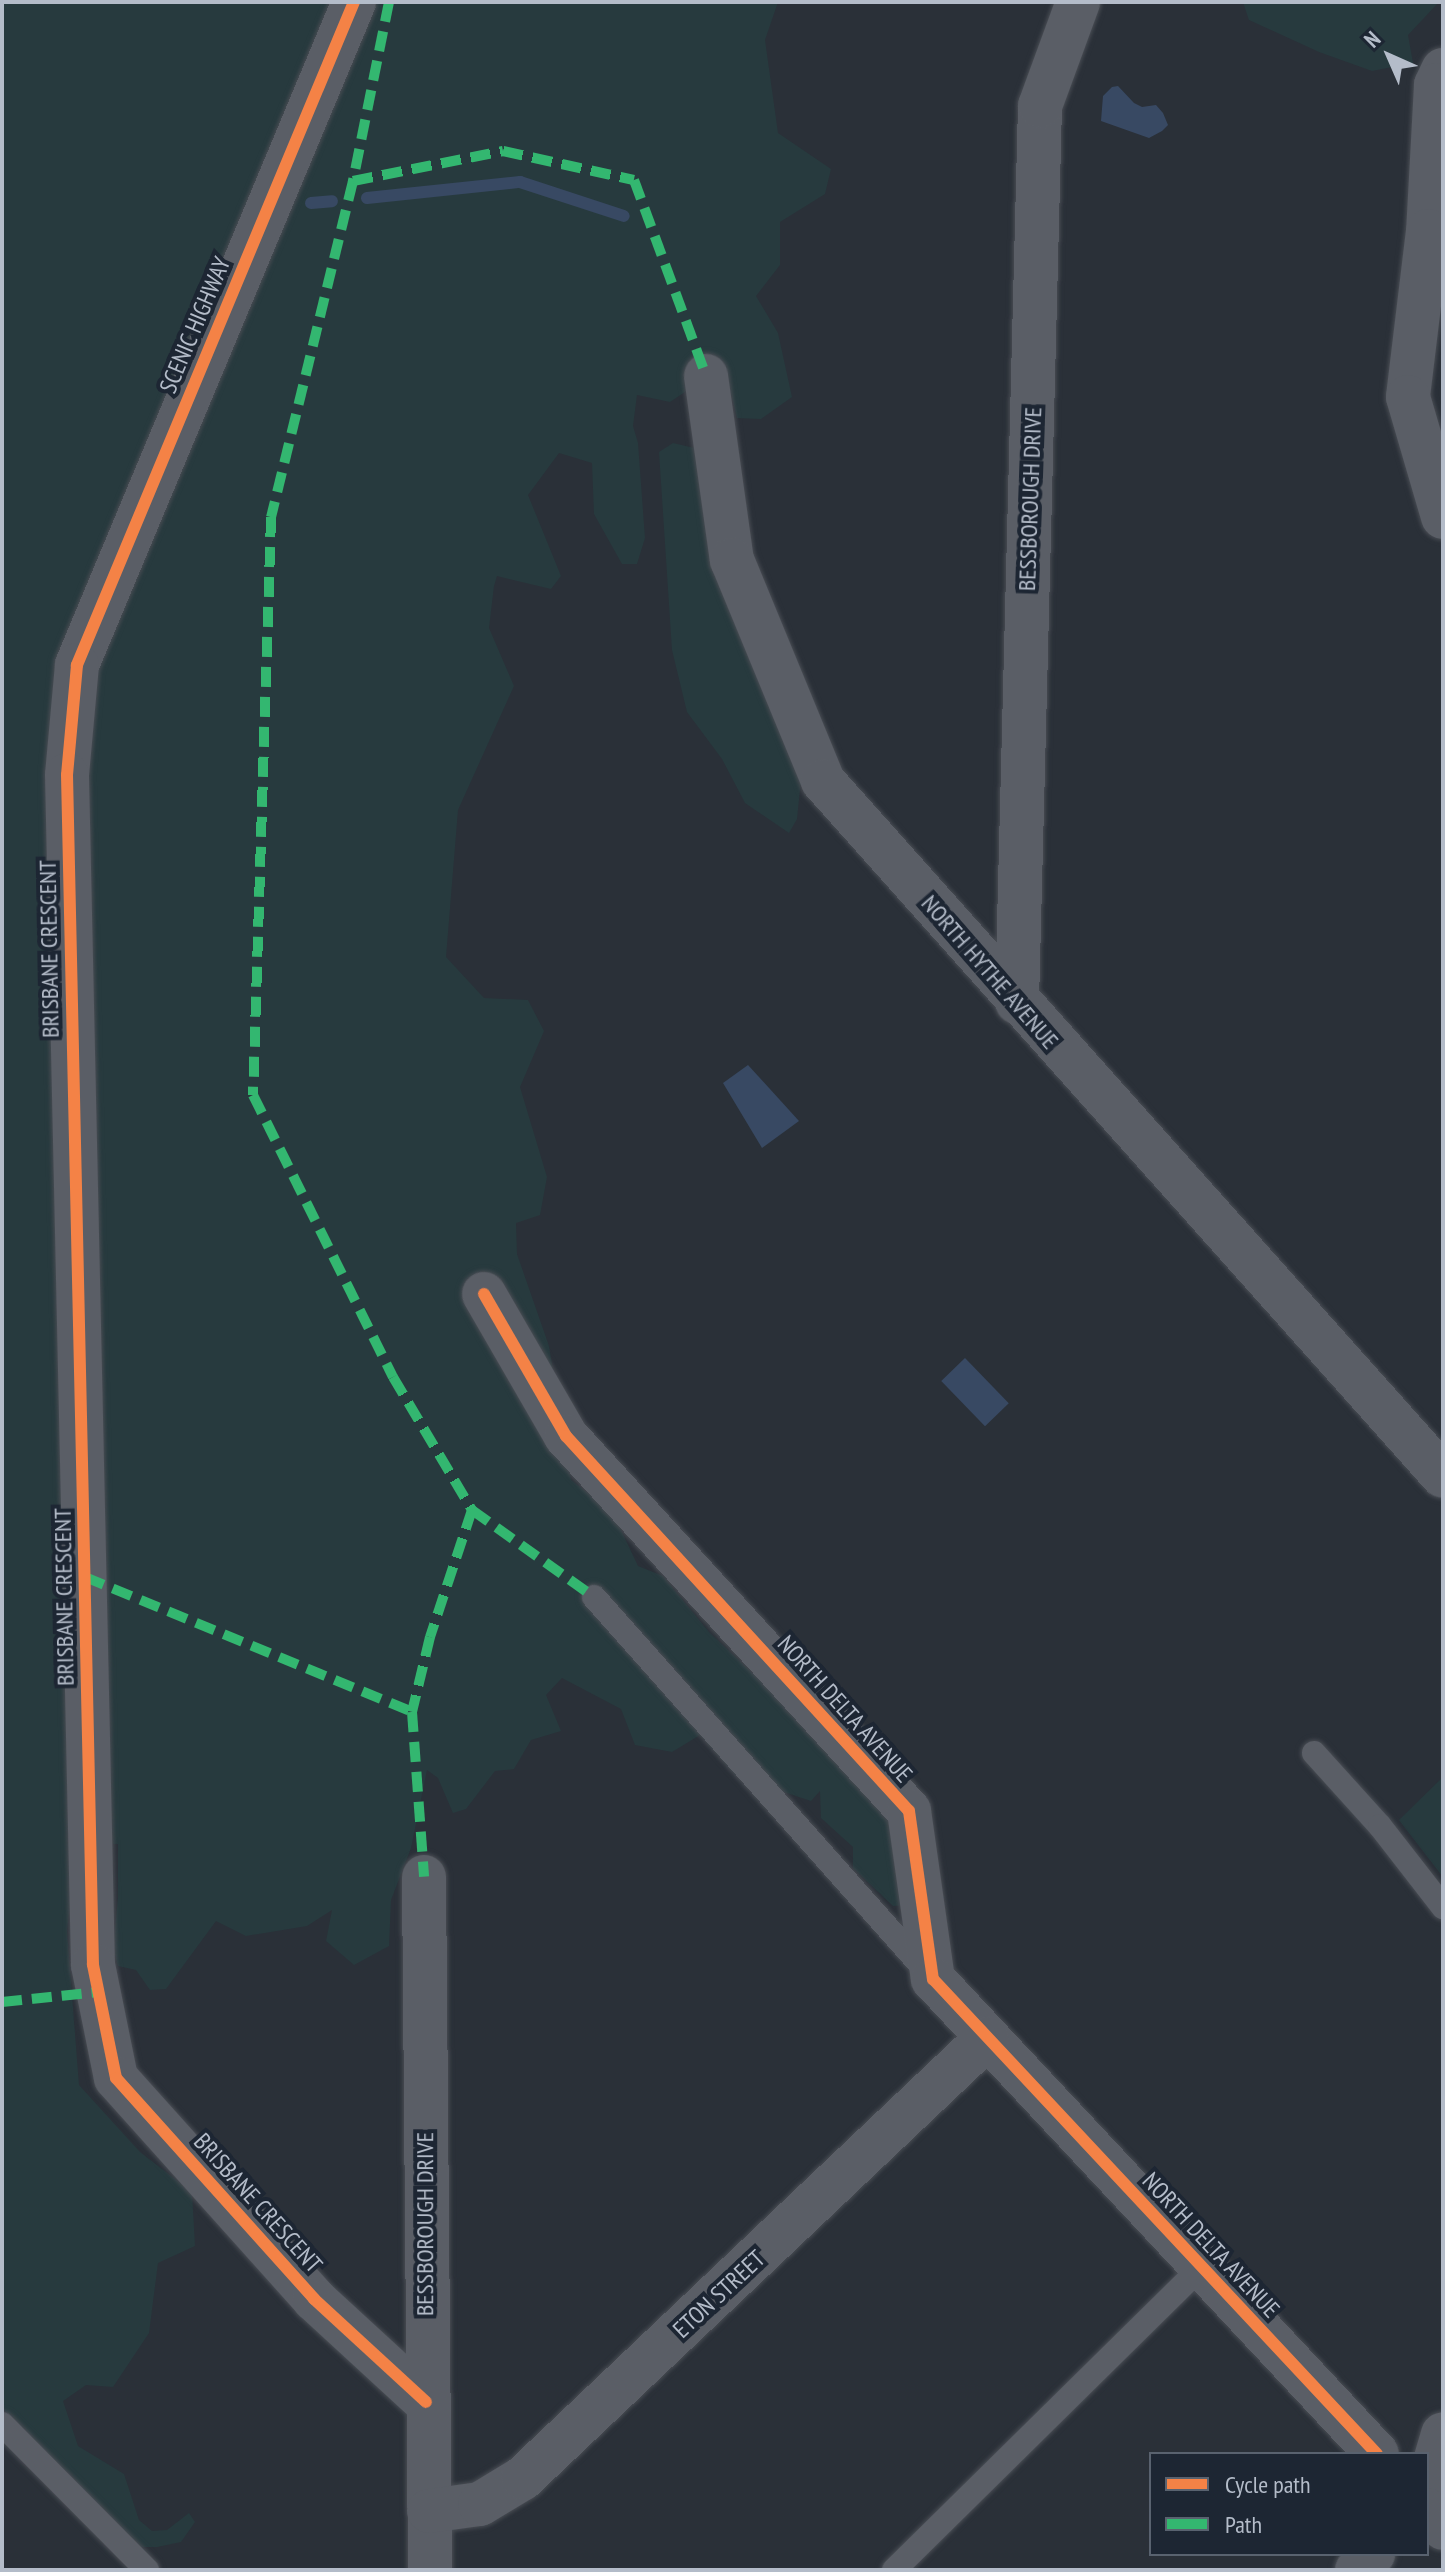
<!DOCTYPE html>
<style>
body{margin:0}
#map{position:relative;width:1445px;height:2572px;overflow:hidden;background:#2a3038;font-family:"PT Sans Narrow",sans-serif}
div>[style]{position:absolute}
.green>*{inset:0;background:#273a3e}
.water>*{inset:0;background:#384963;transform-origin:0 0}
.stream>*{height:12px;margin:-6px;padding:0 6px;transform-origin:6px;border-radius:6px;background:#384963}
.roads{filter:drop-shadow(0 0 2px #484c53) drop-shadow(0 0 2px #484c53)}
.service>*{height:24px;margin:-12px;padding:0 12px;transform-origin:12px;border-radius:12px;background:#5a5e66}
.minor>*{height:44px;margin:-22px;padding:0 22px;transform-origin:22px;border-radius:22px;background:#5a5e66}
.quiet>*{height:10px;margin-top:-5px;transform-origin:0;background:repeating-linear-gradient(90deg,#33b770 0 20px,transparent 0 30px)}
.cycleway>*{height:12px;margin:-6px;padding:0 6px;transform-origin:6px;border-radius:6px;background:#f48246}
span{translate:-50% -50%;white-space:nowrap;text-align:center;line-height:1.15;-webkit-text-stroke:8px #1d2633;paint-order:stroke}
.street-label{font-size:24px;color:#b4bcc9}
.frame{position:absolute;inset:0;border:4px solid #b4bcc9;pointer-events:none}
.legend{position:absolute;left:1149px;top:2452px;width:280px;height:104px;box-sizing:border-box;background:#1d2633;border:2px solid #59626f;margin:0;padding:10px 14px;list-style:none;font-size:24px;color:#b4bcc9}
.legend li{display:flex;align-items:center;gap:16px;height:40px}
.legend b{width:40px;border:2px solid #59626f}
.north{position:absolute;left:1349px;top:16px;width:80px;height:80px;-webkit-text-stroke:6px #1d2633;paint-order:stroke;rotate:315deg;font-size:22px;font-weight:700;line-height:32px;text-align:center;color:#b4bcc9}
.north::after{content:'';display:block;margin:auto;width:28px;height:36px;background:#b4bcc9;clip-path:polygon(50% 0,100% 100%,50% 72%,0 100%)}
</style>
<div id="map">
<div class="green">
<div style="clip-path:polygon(2px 2px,778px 2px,765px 40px,778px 133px,831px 169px,825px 194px,780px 222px,780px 265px,756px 296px,778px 333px,792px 397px,761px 419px,737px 418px,724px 366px,670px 402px,637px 395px,633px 426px,638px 443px,645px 538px,637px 564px,622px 564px,594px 514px,592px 463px,559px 453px,528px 495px,561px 576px,551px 589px,497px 576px,494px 586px,489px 628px,514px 686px,458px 810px,446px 957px,484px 998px,528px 1000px,544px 1031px,520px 1087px,547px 1177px,540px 1215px,516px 1223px,517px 1254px,549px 1346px,571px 1480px,612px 1511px,638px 1566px,663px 1576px,709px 1632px,899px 1812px,912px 1905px,893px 1906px,853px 1868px,853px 1847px,821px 1818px,820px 1791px,811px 1801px,736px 1776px,700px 1735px,672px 1752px,635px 1745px,621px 1709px,562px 1678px,546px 1695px,561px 1731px,531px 1740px,514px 1769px,495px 1771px,466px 1809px,453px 1813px,438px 1778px,427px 1770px,411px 1848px,391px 1900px,389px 1946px,354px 1965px,326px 1941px,332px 1910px,307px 1926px,246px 1936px,216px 1921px,166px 1989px,150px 1990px,136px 1970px,118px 1966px,113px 1948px,118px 1898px,118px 1844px,77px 1843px,67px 1931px,79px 2085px,140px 2152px,192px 2192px,195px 2246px,158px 2263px,149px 2333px,113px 2387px,86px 2385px,63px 2401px,78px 2446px,124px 2474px,139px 2520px,152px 2531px,167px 2530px,189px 2513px,195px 2522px,181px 2542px,157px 2547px,141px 2547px,2px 2408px)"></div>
<div style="clip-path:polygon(1243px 2px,1439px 2px,1408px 35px,1413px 63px,1372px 71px,1319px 52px,1249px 20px)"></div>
<div style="clip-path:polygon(673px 443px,703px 450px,803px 760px,797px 819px,789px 833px,745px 803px,722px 759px,687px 712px,672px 650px,659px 452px)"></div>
<div style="clip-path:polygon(1443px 1777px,1443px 1877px,1399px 1820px)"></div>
</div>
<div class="water">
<div style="clip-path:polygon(1118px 86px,1134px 103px,1142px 107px,1156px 105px,1163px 113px,1168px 125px,1162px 131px,1149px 138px,1101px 121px,1103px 96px,1112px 87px)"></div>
<div style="clip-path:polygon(748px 1065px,799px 1121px,762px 1148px,723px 1083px)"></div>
<div style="left:965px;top:1358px;width:63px;height:33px;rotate:46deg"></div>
</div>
<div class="stream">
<div style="left:367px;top:198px;width:154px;rotate:-6deg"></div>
<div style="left:520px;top:182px;width:109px;rotate:18.1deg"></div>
<div style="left:311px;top:203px;width:21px;rotate:-5deg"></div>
</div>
<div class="roads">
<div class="service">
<div style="left:594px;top:1597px;width:502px;rotate:48.39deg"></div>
<div style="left:1314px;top:1753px;width:98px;rotate:47.9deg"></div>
<div style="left:1380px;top:1826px;width:103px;rotate:52.1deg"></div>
<div style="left:2px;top:2424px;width:206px;rotate:45.2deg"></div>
<div style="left:894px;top:2570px;width:431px;rotate:-44.6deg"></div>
</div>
<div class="minor">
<div style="left:354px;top:2px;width:719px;rotate:112.68deg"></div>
<div style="left:77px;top:665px;width:110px;rotate:95.2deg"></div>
<div style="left:67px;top:775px;width:1190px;rotate:88.75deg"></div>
<div style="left:93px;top:1965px;width:115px;rotate:78.5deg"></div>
<div style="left:116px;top:2078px;width:297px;rotate:48.1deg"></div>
<div style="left:314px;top:2299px;width:152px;rotate:42.6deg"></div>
<div style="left:1443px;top:70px;width:17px;rotate:115deg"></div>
<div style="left:1436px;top:85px;width:146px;rotate:93.1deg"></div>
<div style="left:1428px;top:231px;width:167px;rotate:96.9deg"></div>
<div style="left:1408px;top:397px;width:125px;rotate:73.7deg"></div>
<div style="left:706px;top:376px;width:186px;rotate:82deg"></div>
<div style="left:732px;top:560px;width:239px;rotate:67.6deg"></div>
<div style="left:823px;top:781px;width:931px;rotate:48.26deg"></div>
<div style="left:1017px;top:1002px;width:896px;rotate:-88.53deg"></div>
<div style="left:1040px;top:106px;width:111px;rotate:-69.9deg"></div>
<div style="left:484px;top:1294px;width:164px;rotate:60deg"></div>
<div style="left:566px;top:1436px;width:508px;rotate:47.55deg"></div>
<div style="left:909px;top:1811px;width:170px;rotate:81.9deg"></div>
<div style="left:933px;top:1979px;width:650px;rotate:46.93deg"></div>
<div style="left:424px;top:1877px;width:693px;rotate:89.5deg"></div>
<div style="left:1427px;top:2489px;width:57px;rotate:-73.8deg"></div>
<div style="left:1427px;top:2510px;width:24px;rotate:48deg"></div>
<div style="left:429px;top:2511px;width:51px;rotate:-7.8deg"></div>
<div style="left:480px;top:2504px;width:50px;rotate:-31.2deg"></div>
<div style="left:523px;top:2478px;width:639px;rotate:-43.48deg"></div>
<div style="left:1357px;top:2570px;width:23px;rotate:-45deg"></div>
</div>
</div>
<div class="quiet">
<div style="left:389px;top:2px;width:183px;rotate:101.4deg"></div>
<div style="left:353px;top:181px;width:346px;rotate:103.7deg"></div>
<div style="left:271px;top:517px;width:578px;rotate:91.78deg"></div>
<div style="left:253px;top:1095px;width:315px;rotate:63.6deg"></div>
<div style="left:393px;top:1377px;width:155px;rotate:59.3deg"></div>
<div style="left:472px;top:1510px;width:134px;rotate:108.3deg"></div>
<div style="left:430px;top:1637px;width:77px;rotate:103.5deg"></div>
<div style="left:412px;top:1712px;width:165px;rotate:85.8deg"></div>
<div style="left:353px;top:181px;width:153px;rotate:-11.3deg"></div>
<div style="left:503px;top:151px;width:134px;rotate:12.5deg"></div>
<div style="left:634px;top:180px;width:209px;rotate:69.8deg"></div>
<div style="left:472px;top:1510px;width:150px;rotate:35.5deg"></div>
<div style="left:85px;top:1577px;width:354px;rotate:22.4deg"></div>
<div style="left:2px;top:2002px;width:97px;rotate:-5.9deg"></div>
</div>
<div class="cycleway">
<div style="left:354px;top:2px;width:719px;rotate:112.68deg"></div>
<div style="left:77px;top:665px;width:110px;rotate:95.2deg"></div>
<div style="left:67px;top:775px;width:1190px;rotate:88.75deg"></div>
<div style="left:93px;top:1965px;width:115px;rotate:78.5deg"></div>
<div style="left:116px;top:2078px;width:297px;rotate:48.1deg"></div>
<div style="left:314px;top:2299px;width:152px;rotate:42.6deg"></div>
<div style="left:484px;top:1294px;width:164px;rotate:60deg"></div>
<div style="left:566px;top:1436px;width:508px;rotate:47.55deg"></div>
<div style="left:909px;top:1811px;width:170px;rotate:81.9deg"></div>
<div style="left:933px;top:1979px;width:650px;rotate:46.93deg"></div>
</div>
<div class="street-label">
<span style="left:195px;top:325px;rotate:-67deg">SCENIC HIGHWAY</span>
<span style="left:1030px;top:499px;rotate:-88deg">BESSBOROUGH DRIVE</span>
<span style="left:49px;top:949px;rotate:-91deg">BRISBANE CRESCENT</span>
<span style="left:990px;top:972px;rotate:49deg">NORTH HYTHE AVENUE</span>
<span style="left:64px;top:1597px;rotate:-91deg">BRISBANE CRESCENT</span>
<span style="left:845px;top:1709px;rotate:48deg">NORTH DELTA AVENUE</span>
<span style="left:258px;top:2203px;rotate:48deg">BRISBANE CRESCENT</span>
<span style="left:425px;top:2224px;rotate:-90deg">BESSBOROUGH DRIVE</span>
<span style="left:1211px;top:2245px;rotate:47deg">NORTH DELTA AVENUE</span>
<span style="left:719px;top:2294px;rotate:-43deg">ETON STREET</span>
</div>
<div class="frame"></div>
<ul class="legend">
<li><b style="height:10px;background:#f48246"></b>Cycle path</li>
<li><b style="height:10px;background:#33b770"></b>Path</li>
</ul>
<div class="north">N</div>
</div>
